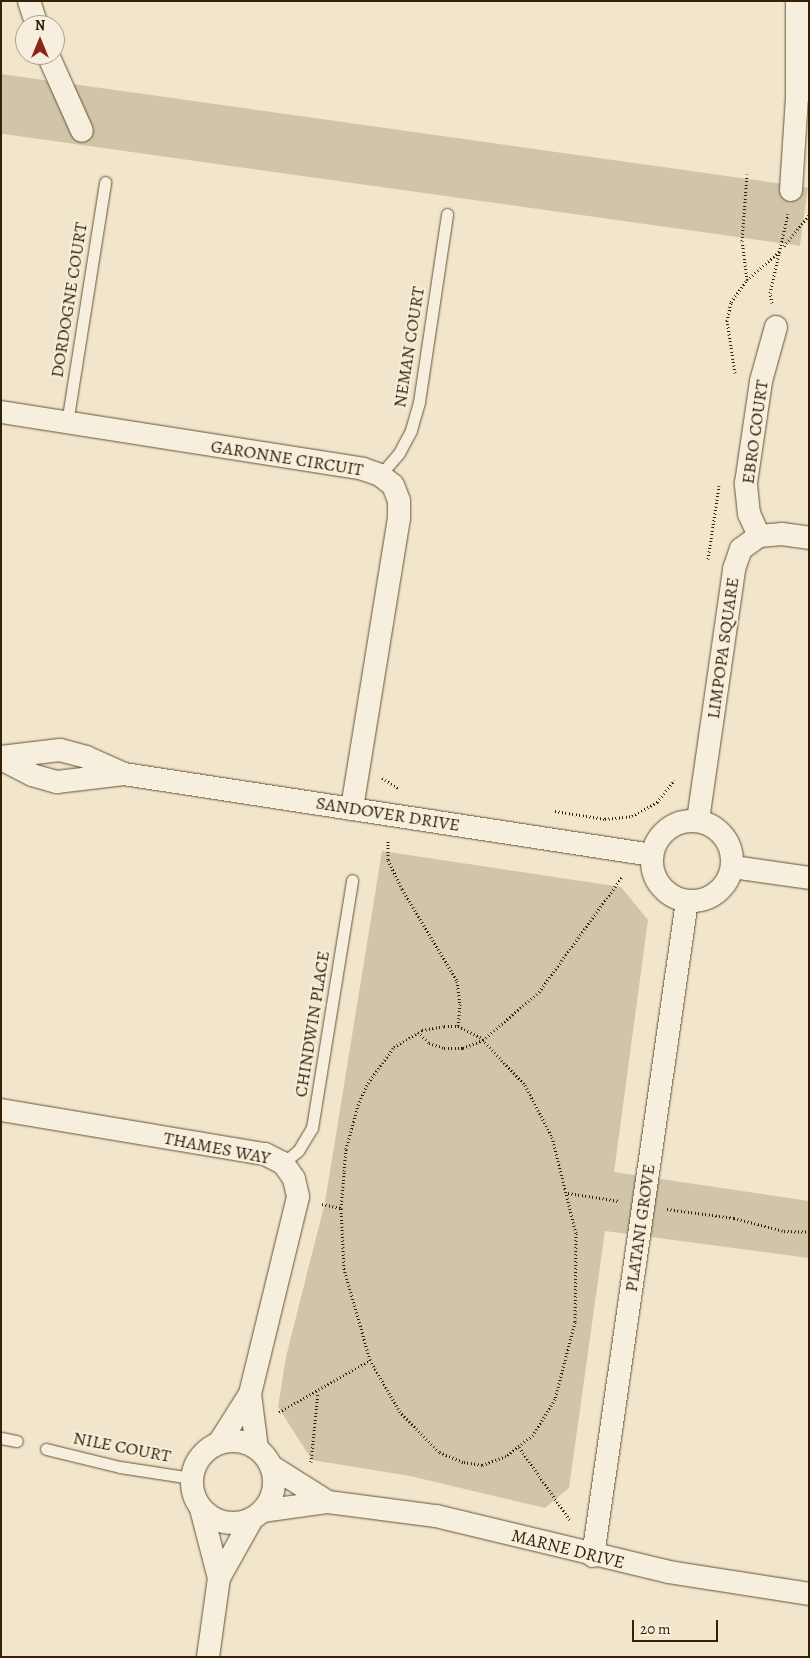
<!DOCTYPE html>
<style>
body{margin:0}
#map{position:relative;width:810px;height:1658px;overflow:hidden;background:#f1e6cb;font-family:Alegreya,serif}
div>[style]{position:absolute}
.green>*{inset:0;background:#d1c5a9;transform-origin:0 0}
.path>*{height:3px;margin-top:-1.5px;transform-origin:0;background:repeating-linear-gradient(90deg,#362105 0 1px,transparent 0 3.5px)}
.roads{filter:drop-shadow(0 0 1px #655236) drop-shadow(0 0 1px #655236)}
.service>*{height:11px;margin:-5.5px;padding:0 5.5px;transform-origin:5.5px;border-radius:5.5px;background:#f6efdd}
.minor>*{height:22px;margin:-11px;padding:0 11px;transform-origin:11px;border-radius:11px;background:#f6efdd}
.minor>.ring{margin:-11px;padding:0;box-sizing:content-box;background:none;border:22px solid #f6efdd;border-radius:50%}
span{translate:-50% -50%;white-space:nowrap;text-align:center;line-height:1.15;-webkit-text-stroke:4px #f6efdd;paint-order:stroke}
.street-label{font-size:18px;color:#362105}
.frame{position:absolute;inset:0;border:2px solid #362105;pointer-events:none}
.north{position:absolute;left:15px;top:15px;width:50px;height:50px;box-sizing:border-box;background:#f6efdd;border:1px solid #a99d87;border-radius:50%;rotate:0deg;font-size:14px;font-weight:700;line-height:20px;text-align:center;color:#362105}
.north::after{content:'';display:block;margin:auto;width:18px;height:22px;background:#8f2418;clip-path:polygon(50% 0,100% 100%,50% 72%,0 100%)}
.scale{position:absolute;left:632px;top:1620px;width:86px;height:22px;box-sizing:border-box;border:2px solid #362105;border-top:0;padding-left:6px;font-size:15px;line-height:18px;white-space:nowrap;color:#362105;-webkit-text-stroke:4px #f6efdd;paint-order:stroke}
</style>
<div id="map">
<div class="green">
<div style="left:1px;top:74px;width:815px;height:59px;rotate:8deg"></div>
<div style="clip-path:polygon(382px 851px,621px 887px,648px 920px,614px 1172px,809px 1201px,809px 1258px,605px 1231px,569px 1488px,545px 1508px,410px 1476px,312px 1460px,278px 1407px,286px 1357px,325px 1202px)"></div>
</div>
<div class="path">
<div style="left:784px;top:246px;width:40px;rotate:-51deg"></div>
<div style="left:747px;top:280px;width:44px;rotate:-41.3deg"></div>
<div style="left:772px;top:303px;width:10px;rotate:-101deg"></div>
<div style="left:770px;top:293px;width:81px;rotate:-77.2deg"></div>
<div style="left:735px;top:373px;width:53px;rotate:-98.7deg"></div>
<div style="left:727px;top:321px;width:19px;rotate:-78deg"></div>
<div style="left:731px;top:302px;width:27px;rotate:-54deg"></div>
<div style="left:747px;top:280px;width:39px;rotate:-97deg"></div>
<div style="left:742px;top:241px;width:67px;rotate:-85.7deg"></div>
<div style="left:708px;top:559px;width:74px;rotate:-81.4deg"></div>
<div style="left:382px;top:778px;width:19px;rotate:32deg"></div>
<div style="left:555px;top:811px;width:51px;rotate:9.1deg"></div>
<div style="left:605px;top:819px;width:27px;rotate:-6deg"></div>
<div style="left:632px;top:816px;width:29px;rotate:-29deg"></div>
<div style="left:657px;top:802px;width:28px;rotate:-51deg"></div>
<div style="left:388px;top:841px;width:19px;rotate:90deg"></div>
<div style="left:388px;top:860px;width:32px;rotate:64deg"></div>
<div style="left:402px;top:889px;width:107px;rotate:59.1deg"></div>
<div style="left:457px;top:981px;width:23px;rotate:83deg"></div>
<div style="left:460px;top:1004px;width:22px;rotate:95deg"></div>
<div style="left:444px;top:1026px;width:14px"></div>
<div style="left:458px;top:1026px;width:25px;rotate:27deg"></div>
<div style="left:480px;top:1037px;width:66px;rotate:46.8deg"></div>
<div style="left:525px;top:1085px;width:59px;rotate:62.6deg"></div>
<div style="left:552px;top:1137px;width:99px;rotate:76deg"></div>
<div style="left:576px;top:1233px;width:89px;rotate:90.6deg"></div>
<div style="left:575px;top:1322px;width:80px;rotate:104.6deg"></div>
<div style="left:555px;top:1399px;width:42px;rotate:121.4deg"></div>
<div style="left:533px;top:1435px;width:34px;rotate:142deg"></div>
<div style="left:506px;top:1456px;width:26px;rotate:159deg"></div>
<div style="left:482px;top:1465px;width:19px;rotate:-171deg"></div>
<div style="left:463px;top:1462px;width:26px;rotate:-157deg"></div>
<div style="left:439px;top:1452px;width:56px;rotate:-134.3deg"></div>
<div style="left:400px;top:1412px;width:60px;rotate:-120deg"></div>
<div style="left:370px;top:1360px;width:95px;rotate:-105.9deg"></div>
<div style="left:344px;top:1269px;width:61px;rotate:-92.8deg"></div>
<div style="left:341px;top:1208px;width:37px;rotate:-85deg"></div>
<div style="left:344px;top:1171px;width:22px;rotate:-85deg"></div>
<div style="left:346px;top:1149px;width:46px;rotate:-74.7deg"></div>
<div style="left:358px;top:1105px;width:24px;rotate:-66deg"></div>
<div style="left:368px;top:1083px;width:44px;rotate:-54.2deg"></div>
<div style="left:394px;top:1047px;width:33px;rotate:-31deg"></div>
<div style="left:422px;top:1030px;width:22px;rotate:-10deg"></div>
<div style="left:418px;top:1032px;width:16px;rotate:45deg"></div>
<div style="left:429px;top:1043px;width:16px;rotate:18deg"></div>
<div style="left:444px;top:1048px;width:19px"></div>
<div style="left:463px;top:1048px;width:22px;rotate:-22deg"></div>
<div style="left:483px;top:1040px;width:74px;rotate:-40.6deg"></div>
<div style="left:539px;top:992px;width:142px;rotate:-54.2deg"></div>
<div style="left:568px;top:1193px;width:52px;rotate:8.9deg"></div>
<div style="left:322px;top:1204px;width:19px;rotate:12deg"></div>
<div style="left:667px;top:1209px;width:68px;rotate:7.7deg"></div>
<div style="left:734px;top:1218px;width:52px;rotate:14.6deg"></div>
<div style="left:784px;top:1231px;width:25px;rotate:2deg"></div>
<div style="left:279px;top:1412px;width:105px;rotate:-29.7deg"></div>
<div style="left:519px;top:1447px;width:89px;rotate:55.1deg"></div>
<div style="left:311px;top:1462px;width:70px;rotate:-84.3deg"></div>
</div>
<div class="roads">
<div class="service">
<div style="left:67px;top:423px;width:244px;rotate:-81deg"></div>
<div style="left:380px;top:475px;width:29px;rotate:-49deg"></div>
<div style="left:399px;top:453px;width:26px;rotate:-62deg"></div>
<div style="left:411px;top:430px;width:29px;rotate:-74deg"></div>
<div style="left:419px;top:402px;width:190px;rotate:-81.5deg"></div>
<div style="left:283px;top:1163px;width:19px;rotate:-39deg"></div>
<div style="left:298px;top:1151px;width:27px;rotate:-59deg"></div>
<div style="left:312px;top:1128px;width:251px;rotate:-80.8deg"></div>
<div style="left:1px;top:1438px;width:16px;rotate:11deg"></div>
<div style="left:46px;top:1449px;width:76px;rotate:13.7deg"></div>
<div style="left:120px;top:1467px;width:72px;rotate:8.8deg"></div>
</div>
<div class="minor">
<div style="left:29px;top:1px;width:25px;rotate:72deg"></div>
<div style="left:48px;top:55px;width:83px;rotate:65.9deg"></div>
<div style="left:791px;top:190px;width:92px;rotate:-86.3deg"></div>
<div style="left:797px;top:98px;width:97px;rotate:-90deg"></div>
<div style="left:1px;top:412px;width:366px;rotate:8.9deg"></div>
<div style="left:363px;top:469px;width:18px;rotate:19deg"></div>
<div style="left:380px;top:475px;width:16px;rotate:38deg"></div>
<div style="left:393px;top:485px;width:17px;rotate:69deg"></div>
<div style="left:399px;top:501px;width:17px;rotate:90deg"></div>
<div style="left:399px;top:518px;width:295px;rotate:99.2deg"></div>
<div style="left:759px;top:536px;width:24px;rotate:-114deg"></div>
<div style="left:749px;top:514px;width:31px;rotate:-96deg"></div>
<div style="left:746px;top:483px;width:103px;rotate:-81.6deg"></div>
<div style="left:761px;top:381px;width:56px;rotate:-74.5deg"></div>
<div style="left:1px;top:757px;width:59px;rotate:-6.8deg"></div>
<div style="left:60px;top:750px;width:27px;rotate:15deg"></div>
<div style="left:86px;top:757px;width:42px;rotate:24.1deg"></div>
<div style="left:1px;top:759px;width:35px;rotate:27deg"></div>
<div style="left:32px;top:775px;width:26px;rotate:16deg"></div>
<div style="left:57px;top:782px;width:67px;rotate:-6.8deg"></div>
<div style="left:124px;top:774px;width:534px;rotate:8.72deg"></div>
<div style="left:698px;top:820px;width:254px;rotate:-81.8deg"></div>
<div style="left:734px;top:569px;width:21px;rotate:-71deg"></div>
<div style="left:741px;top:549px;width:22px;rotate:-36deg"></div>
<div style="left:759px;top:536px;width:23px;rotate:-5deg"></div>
<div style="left:782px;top:534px;width:27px;rotate:8deg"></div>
<div class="ring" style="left:652px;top:821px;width:58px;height:58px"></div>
<div style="left:733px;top:867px;width:77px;rotate:8.2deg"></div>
<div style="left:1px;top:1110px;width:268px;rotate:9.5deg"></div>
<div style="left:265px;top:1154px;width:20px;rotate:27deg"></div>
<div style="left:283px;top:1163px;width:19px;rotate:55deg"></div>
<div style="left:294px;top:1179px;width:18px;rotate:77deg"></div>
<div style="left:298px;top:1197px;width:203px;rotate:103.7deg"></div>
<div style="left:250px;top:1394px;width:55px;rotate:82.7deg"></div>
<div class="ring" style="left:192px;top:1441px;width:60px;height:60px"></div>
<div style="left:219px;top:1443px;width:58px;rotate:-57.7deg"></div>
<div style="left:271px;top:1466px;width:67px;rotate:32.3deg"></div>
<div style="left:201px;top:1509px;width:71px;rotate:75.4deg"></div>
<div style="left:262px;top:1511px;width:67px;rotate:-7.8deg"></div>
<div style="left:328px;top:1502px;width:109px;rotate:7.4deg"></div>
<div style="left:436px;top:1516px;width:240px;rotate:13.5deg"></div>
<div style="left:669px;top:1572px;width:142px;rotate:8.9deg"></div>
<div style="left:593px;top:1556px;width:662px;rotate:-81.83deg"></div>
<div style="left:208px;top:1657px;width:80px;rotate:-82.1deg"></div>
<div style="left:219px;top:1578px;width:68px;rotate:-60.8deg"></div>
</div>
</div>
<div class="street-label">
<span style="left:69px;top:300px;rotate:-81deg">DORDOGNE COURT</span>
<span style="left:409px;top:347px;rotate:-81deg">NEMAN COURT</span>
<span style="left:755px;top:432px;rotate:-82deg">EBRO COURT</span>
<span style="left:287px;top:458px;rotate:9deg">GARONNE CIRCUIT</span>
<span style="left:723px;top:648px;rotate:-82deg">LIMPOPA SQUARE</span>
<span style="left:388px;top:814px;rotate:9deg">SANDOVER DRIVE</span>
<span style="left:312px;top:1024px;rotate:-81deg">CHINDWIN PLACE</span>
<span style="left:217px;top:1148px;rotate:11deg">THAMES WAY</span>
<span style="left:640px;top:1228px;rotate:-82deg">PLATANI GROVE</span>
<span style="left:122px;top:1447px;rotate:11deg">NILE COURT</span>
<span style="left:568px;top:1549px;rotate:14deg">MARNE DRIVE</span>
</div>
<div class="frame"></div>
<div class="north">N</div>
<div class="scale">20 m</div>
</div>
